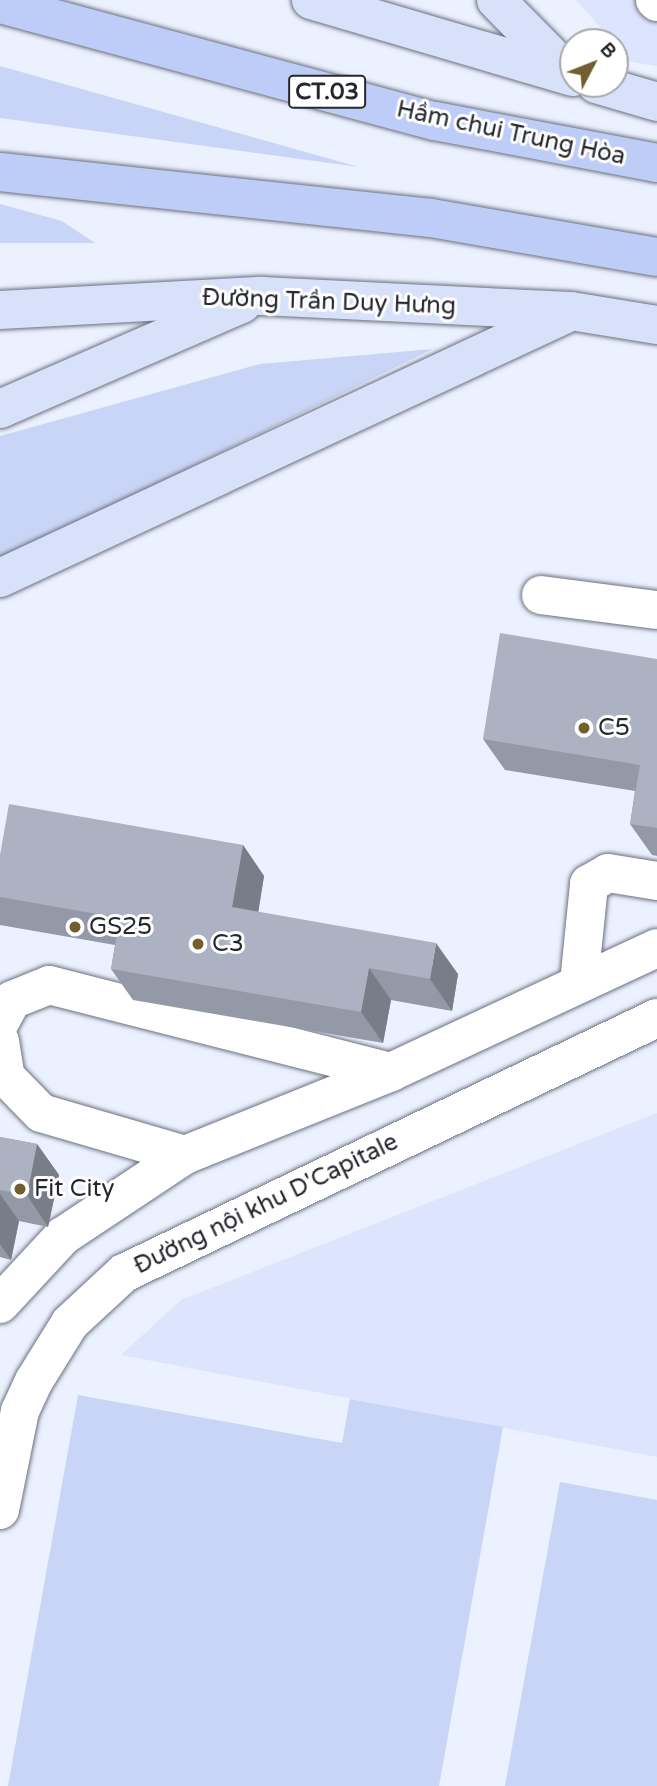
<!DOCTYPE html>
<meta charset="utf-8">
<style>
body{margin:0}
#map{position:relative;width:657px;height:1786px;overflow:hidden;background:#ecf1ff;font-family:"Varela Round",sans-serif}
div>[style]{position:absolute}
.built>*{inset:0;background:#dce5fd}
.green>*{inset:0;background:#c9d5f6}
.roads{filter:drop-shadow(0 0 2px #6b707f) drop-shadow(0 0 2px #6b707f)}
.minor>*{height:38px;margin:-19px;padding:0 19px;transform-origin:19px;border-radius:19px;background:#fff}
.major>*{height:38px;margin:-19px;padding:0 19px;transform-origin:19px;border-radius:19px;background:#d8e1fa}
.highway>*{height:38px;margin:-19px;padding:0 19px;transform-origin:19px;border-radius:19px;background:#becdf7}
.wall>*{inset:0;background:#9499a7}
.shaded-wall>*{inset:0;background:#787d88}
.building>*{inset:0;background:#acb2c2}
.dots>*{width:19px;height:19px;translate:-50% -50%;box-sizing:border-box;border:4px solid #fff;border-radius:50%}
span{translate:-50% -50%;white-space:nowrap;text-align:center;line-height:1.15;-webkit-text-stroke:6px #fff;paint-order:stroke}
.shield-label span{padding:2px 5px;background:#fff;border:2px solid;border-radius:5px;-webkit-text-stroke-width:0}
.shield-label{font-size:23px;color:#25272d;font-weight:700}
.street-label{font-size:24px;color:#25272d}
.poi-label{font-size:24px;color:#25272d}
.left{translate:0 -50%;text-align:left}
.north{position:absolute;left:559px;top:28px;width:70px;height:70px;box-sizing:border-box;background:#fff;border:2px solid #a8a9ab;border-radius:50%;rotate:48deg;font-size:19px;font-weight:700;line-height:28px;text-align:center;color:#25272d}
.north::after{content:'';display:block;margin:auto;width:24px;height:32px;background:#715f2d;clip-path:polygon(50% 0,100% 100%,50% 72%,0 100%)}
</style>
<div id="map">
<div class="built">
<div style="clip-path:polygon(576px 0,657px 0,657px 66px,631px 62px)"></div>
<div style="clip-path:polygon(657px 1113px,657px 1457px,121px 1355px,181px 1300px)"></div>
</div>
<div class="green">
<div style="clip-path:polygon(0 66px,359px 167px,0 118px)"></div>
<div style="clip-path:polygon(0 204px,62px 221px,95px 243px,0 243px)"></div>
<div style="clip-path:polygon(433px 349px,0 560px,0 436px,260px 364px)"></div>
<div style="clip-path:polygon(78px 1395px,342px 1443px,350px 1399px,503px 1427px,439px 1786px,8px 1786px)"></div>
<div style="clip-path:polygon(560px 1482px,657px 1500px,657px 1786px,505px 1786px)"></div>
</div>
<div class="roads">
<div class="minor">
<div style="left:655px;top:0;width:3px;rotate:45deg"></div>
<div style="left:541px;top:595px;width:117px;rotate:7.4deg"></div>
<div style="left:579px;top:983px;width:100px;rotate:-84.2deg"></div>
<div style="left:589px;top:884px;width:22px;rotate:-30deg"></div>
<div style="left:608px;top:873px;width:50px;rotate:9.3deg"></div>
<div style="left:0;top:1022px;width:25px;rotate:-61deg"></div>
<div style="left:12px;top:1000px;width:40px;rotate:-22deg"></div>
<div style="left:49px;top:985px;width:353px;rotate:14.3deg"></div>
<div style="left:0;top:1041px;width:36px;rotate:81deg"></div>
<div style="left:6px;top:1077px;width:50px;rotate:45.8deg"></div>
<div style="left:41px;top:1113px;width:150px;rotate:16.3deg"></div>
<div style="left:0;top:1304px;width:93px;rotate:-47.2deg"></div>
<div style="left:63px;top:1236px;width:146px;rotate:-33.6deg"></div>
<div style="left:185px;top:1155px;width:222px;rotate:-21.9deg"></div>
<div style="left:391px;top:1072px;width:293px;rotate:-25deg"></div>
<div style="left:0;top:1510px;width:101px;rotate:-78.6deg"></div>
<div style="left:20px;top:1411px;width:33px;rotate:-65deg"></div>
<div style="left:34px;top:1381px;width:68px;rotate:-58.2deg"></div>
<div style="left:70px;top:1323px;width:74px;rotate:-42.8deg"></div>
<div style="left:124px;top:1273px;width:591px;rotate:-25.57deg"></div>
</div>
<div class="major">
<div style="left:311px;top:0;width:273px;rotate:16.4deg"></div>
<div style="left:496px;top:0;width:103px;rotate:45.4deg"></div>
<div style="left:596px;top:84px;width:64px;rotate:16.4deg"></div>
<div style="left:0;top:310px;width:262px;rotate:-3.1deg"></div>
<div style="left:262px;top:296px;width:309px;rotate:2.8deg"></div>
<div style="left:571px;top:311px;width:87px;rotate:9.2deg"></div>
<div style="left:0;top:409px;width:264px;rotate:-23.5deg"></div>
<div style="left:0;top:578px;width:625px;rotate:-25.01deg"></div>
</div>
<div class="highway">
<div style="left:0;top:4px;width:450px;rotate:15.1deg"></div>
<div style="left:435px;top:121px;width:226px;rotate:10.7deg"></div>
<div style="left:0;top:172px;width:433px;rotate:6.1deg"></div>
<div style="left:431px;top:218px;width:229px;rotate:9.8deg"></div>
</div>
</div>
<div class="wall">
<div style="clip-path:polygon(657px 659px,657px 856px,652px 855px,630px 824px,635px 791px,505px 770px,483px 739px)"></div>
<div style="clip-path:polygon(243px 845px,264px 876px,258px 912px,458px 974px,452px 1011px,391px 1000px,383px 1043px,133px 1000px,111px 969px,115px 945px,0 925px,0 855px)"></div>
<div style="clip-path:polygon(0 1137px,37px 1144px,59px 1175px,48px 1227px,19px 1221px,11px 1260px,0 1257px)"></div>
</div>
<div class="shaded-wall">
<div style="clip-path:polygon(243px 845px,264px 876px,254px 939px,232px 907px)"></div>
<div style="clip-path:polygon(436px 943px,458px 974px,452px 1011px,430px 979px)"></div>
<div style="clip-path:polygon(369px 968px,391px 1000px,383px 1043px,361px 1012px)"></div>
<div style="clip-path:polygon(37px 1144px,59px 1175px,48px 1227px,27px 1195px)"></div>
<div style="clip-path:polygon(0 1194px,19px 1221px,11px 1260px,0 1244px)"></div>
</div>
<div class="building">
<div style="clip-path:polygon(500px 633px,657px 659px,657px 828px,630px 824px,640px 765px,483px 739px)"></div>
<div style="clip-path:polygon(9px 804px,243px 845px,232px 907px,436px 943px,430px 979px,369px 968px,361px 1012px,111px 969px,120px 918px,0 897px,0 855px)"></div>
<div style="clip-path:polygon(0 1137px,37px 1144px,27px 1195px,0 1190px)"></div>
</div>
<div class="dots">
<div style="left:584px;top:728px;background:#715f2d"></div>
<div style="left:75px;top:927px;background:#715f2d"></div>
<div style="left:198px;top:944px;background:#715f2d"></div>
<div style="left:20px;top:1189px;background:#715f2d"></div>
</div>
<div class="shield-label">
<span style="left:327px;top:92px">CT.03</span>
</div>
<div class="street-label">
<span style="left:511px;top:133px;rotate:12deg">Hầm chui Trung Hòa</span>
<span style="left:329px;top:302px;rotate:2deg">Đường Trần Duy Hưng</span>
<span style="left:266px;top:1204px;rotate:-26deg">Đường nội khu D'Capitale</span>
</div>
<div class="poi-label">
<span class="left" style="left:598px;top:728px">C5</span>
<span class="left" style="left:89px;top:927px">GS25</span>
<span class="left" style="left:212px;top:944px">C3</span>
<span class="left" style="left:34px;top:1189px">Fit City</span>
</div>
<div class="north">B</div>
</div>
